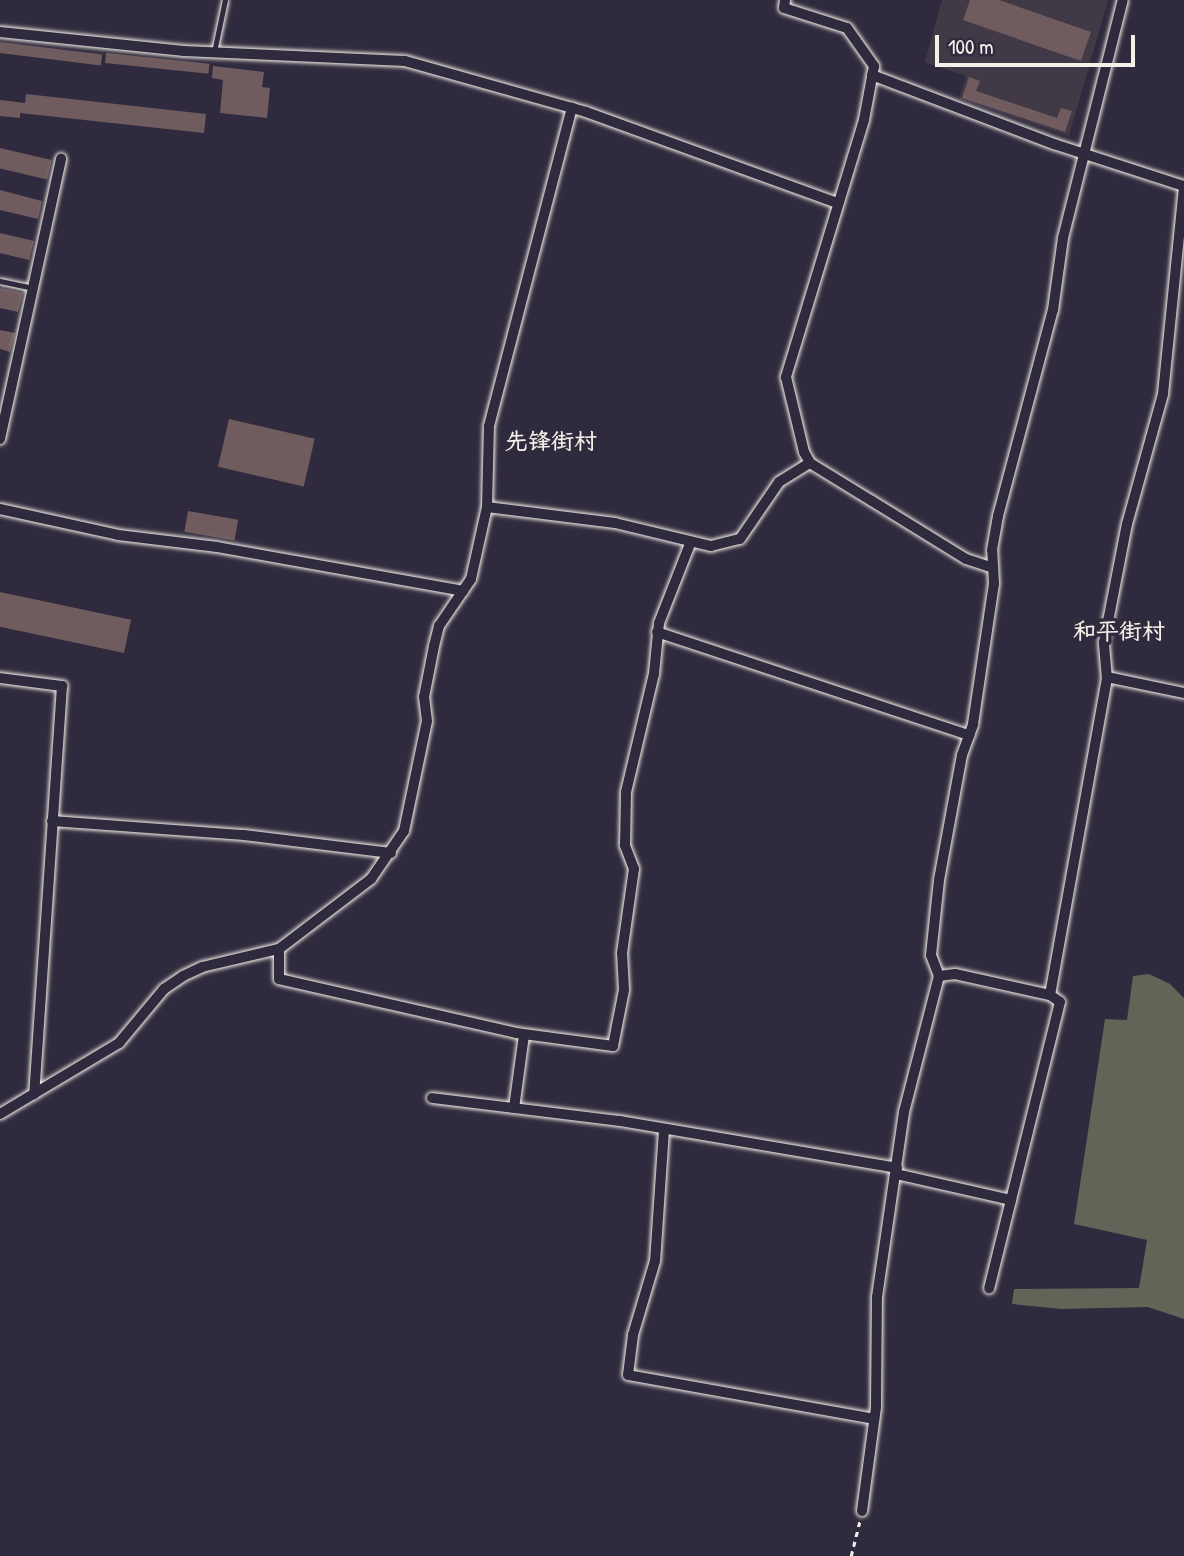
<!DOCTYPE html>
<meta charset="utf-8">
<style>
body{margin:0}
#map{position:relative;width:1184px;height:1556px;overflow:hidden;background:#2f2a3d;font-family:"Patrick Hand","LXGW WenKai TC",sans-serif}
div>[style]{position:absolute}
.built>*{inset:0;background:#423947}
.green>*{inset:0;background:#616557}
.building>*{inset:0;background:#705c5e;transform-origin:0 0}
.path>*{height:2.5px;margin-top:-1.25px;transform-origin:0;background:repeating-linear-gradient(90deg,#f4f1e8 0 5px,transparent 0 10px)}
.roads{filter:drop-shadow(0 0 2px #f4f1e8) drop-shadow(0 0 2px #f4f1e8)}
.lane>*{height:5px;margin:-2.5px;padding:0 2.5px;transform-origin:2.5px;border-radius:2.5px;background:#2f2a3d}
.street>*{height:10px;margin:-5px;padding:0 5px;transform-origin:5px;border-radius:5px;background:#2f2a3d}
span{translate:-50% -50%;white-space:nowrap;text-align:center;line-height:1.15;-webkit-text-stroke:7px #2f2a3d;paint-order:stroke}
.quarter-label{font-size:23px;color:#f4f1e8;font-weight:700}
.scale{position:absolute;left:935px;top:35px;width:200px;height:32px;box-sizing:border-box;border:4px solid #f4f1e8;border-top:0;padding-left:9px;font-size:21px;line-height:24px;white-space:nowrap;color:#f4f1e8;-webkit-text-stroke:5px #2f2a3d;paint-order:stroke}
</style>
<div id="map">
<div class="built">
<div style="clip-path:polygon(942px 0,1108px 0,1069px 136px,959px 99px,966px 76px,925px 62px)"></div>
</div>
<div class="green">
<div style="clip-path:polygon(1149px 974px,1170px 984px,1184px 998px,1184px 1319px,1148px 1307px,1061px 1309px,1012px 1304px,1014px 1289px,1139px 1288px,1147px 1240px,1074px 1224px,1105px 1019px,1127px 1020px,1133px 976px)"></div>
</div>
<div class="building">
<div style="clip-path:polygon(970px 0,999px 0,1091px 32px,1081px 61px,963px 20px)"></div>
<div style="left:0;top:42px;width:103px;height:11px;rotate:7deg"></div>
<div style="left:106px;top:53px;width:104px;height:10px;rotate:6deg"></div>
<div style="clip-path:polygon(213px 66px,264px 72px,262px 87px,270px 88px,267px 118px,220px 113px,223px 80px,212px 78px)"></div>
<div style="clip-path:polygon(969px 77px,980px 81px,976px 91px,1057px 118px,1061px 108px,1072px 111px,1065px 132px,962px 98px)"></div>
<div style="clip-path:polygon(26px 94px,206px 114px,204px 133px,20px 113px,20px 118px,0 116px,0 100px,25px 103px)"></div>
<div style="left:0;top:148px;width:53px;height:20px;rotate:13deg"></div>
<div style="clip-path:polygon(0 190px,42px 201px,38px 219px,0 210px)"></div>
<div style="clip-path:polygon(0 233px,34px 241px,29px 260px,0 253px)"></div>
<div style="clip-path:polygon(0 288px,23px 293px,18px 312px,0 308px)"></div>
<div style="clip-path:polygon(0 330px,15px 333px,10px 352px,0 349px)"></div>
<div style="left:229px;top:419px;width:88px;height:49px;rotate:13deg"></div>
<div style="left:188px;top:511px;width:51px;height:21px;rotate:10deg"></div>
<div style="left:0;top:592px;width:134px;height:34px;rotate:12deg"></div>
</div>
<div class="path">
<div style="left:851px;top:1556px;width:36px;rotate:-76deg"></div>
</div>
<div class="roads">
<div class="lane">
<div style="left:214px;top:52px;width:53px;rotate:-78.1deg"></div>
<div style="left:0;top:281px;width:34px;rotate:12deg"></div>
</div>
<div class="street">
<div style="left:785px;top:0;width:8px;rotate:97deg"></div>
<div style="left:784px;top:8px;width:66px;rotate:17.6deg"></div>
<div style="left:847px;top:28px;width:47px;rotate:54.6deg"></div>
<div style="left:874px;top:66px;width:55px;rotate:100.5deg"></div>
<div style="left:864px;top:120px;width:269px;rotate:106.9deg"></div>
<div style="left:786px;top:377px;width:77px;rotate:76.5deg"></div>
<div style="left:804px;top:452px;width:13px;rotate:61deg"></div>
<div style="left:810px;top:463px;width:73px;rotate:31.5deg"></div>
<div style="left:872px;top:501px;width:110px;rotate:31.7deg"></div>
<div style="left:966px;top:559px;width:28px;rotate:18deg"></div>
<div style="left:0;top:32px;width:185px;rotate:5.9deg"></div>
<div style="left:184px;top:51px;width:221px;rotate:2.6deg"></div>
<div style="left:405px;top:61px;width:188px;rotate:15.7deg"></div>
<div style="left:586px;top:112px;width:268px;rotate:19.9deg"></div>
<div style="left:872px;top:75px;width:195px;rotate:20.8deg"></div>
<div style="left:1054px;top:144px;width:137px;rotate:17.9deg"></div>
<div style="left:0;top:439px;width:287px;rotate:-77.7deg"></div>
<div style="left:487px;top:507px;width:129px;rotate:7.1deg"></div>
<div style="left:615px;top:523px;width:99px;rotate:13.5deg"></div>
<div style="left:711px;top:546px;width:30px;rotate:-14deg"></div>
<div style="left:740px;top:539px;width:69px;rotate:-55.6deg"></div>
<div style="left:779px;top:482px;width:36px;rotate:-32deg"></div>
<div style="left:0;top:509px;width:121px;rotate:12.4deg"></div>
<div style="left:118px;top:535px;width:100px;rotate:6.9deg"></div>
<div style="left:217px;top:547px;width:250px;rotate:10.1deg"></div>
<div style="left:657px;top:632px;width:329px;rotate:18.3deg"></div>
<div style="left:1107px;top:677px;width:79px;rotate:11.7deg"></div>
<div style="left:0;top:678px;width:63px;rotate:7.4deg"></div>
<div style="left:62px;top:686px;width:409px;rotate:93.9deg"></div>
<div style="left:52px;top:821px;width:193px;rotate:4.2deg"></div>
<div style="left:244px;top:835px;width:148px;rotate:7deg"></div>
<div style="left:279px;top:949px;width:30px;rotate:90deg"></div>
<div style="left:279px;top:979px;width:243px;rotate:12.8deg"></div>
<div style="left:516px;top:1033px;width:98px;rotate:7.6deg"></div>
<div style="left:613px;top:1046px;width:57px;rotate:-78.9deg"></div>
<div style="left:624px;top:990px;width:37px;rotate:-93deg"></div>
<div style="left:622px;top:953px;width:85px;rotate:-81.9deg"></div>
<div style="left:634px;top:869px;width:26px;rotate:-111deg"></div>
<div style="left:625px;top:845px;width:53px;rotate:-88.9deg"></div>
<div style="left:626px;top:792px;width:121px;rotate:-76.7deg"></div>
<div style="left:654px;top:674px;width:51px;rotate:-84.4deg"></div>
<div style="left:659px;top:623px;width:85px;rotate:-68.6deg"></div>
<div style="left:939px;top:976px;width:16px;rotate:-7deg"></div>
<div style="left:955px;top:974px;width:97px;rotate:12.5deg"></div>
<div style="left:1050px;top:995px;width:12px;rotate:35deg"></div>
<div style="left:1060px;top:1002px;width:295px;rotate:103.9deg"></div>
<div style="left:1050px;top:995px;width:321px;rotate:-79.8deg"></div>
<div style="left:1107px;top:679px;width:37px;rotate:-95deg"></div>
<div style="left:1104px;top:642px;width:120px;rotate:-79deg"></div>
<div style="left:1127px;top:524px;width:135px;rotate:-74.5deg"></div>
<div style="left:1163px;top:394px;width:209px;rotate:-84.2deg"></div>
<div style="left:432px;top:1098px;width:189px;rotate:7deg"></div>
<div style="left:620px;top:1121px;width:281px;rotate:9.6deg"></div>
<div style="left:514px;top:1108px;width:74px;rotate:-82.2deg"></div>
<div style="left:0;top:1114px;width:139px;rotate:-30.8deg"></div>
<div style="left:119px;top:1043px;width:70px;rotate:-50.2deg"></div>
<div style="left:164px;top:989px;width:23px;rotate:-34deg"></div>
<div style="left:183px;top:976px;width:21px;rotate:-25deg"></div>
<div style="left:202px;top:967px;width:79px;rotate:-13.2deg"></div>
<div style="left:279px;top:949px;width:116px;rotate:-37.3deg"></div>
<div style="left:371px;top:879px;width:58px;rotate:-55.5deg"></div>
<div style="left:404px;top:831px;width:112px;rotate:-78.2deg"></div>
<div style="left:427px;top:721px;width:24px;rotate:-97deg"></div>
<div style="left:424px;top:697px;width:52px;rotate:-78.9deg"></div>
<div style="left:434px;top:646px;width:21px;rotate:-76deg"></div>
<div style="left:439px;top:626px;width:57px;rotate:-55.8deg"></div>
<div style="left:471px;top:579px;width:74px;rotate:-77.5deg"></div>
<div style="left:487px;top:507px;width:81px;rotate:-88.6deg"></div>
<div style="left:489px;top:426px;width:329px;rotate:-75.4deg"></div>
<div style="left:664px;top:1130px;width:131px;rotate:93.9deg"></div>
<div style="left:655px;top:1261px;width:77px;rotate:106.6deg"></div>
<div style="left:633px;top:1335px;width:40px;rotate:97.1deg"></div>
<div style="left:628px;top:1375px;width:250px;rotate:10.1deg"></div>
<div style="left:896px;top:1174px;width:118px;rotate:12.7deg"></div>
<div style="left:862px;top:1511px;width:105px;rotate:-82.3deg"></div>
<div style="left:876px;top:1407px;width:110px;rotate:-89.5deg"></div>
<div style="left:877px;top:1297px;width:187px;rotate:-81.7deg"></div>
<div style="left:904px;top:1112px;width:140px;rotate:-75.6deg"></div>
<div style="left:939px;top:976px;width:22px;rotate:-111deg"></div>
<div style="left:931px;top:955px;width:75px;rotate:-83.9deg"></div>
<div style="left:939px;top:880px;width:127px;rotate:-79.6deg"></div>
<div style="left:962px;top:755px;width:33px;rotate:-70deg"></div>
<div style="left:973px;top:724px;width:142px;rotate:-81.5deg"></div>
<div style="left:994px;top:584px;width:34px;rotate:-93deg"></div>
<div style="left:992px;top:550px;width:35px;rotate:-80deg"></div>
<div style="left:998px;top:516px;width:213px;rotate:-75.1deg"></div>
<div style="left:1053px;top:310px;width:73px;rotate:-82.1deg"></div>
<div style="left:1063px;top:238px;width:245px;rotate:-75.9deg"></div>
</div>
</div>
<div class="quarter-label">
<span style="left:551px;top:441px">先锋街村</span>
<span style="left:1119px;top:631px">和平街村</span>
</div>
<div class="scale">100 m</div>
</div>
